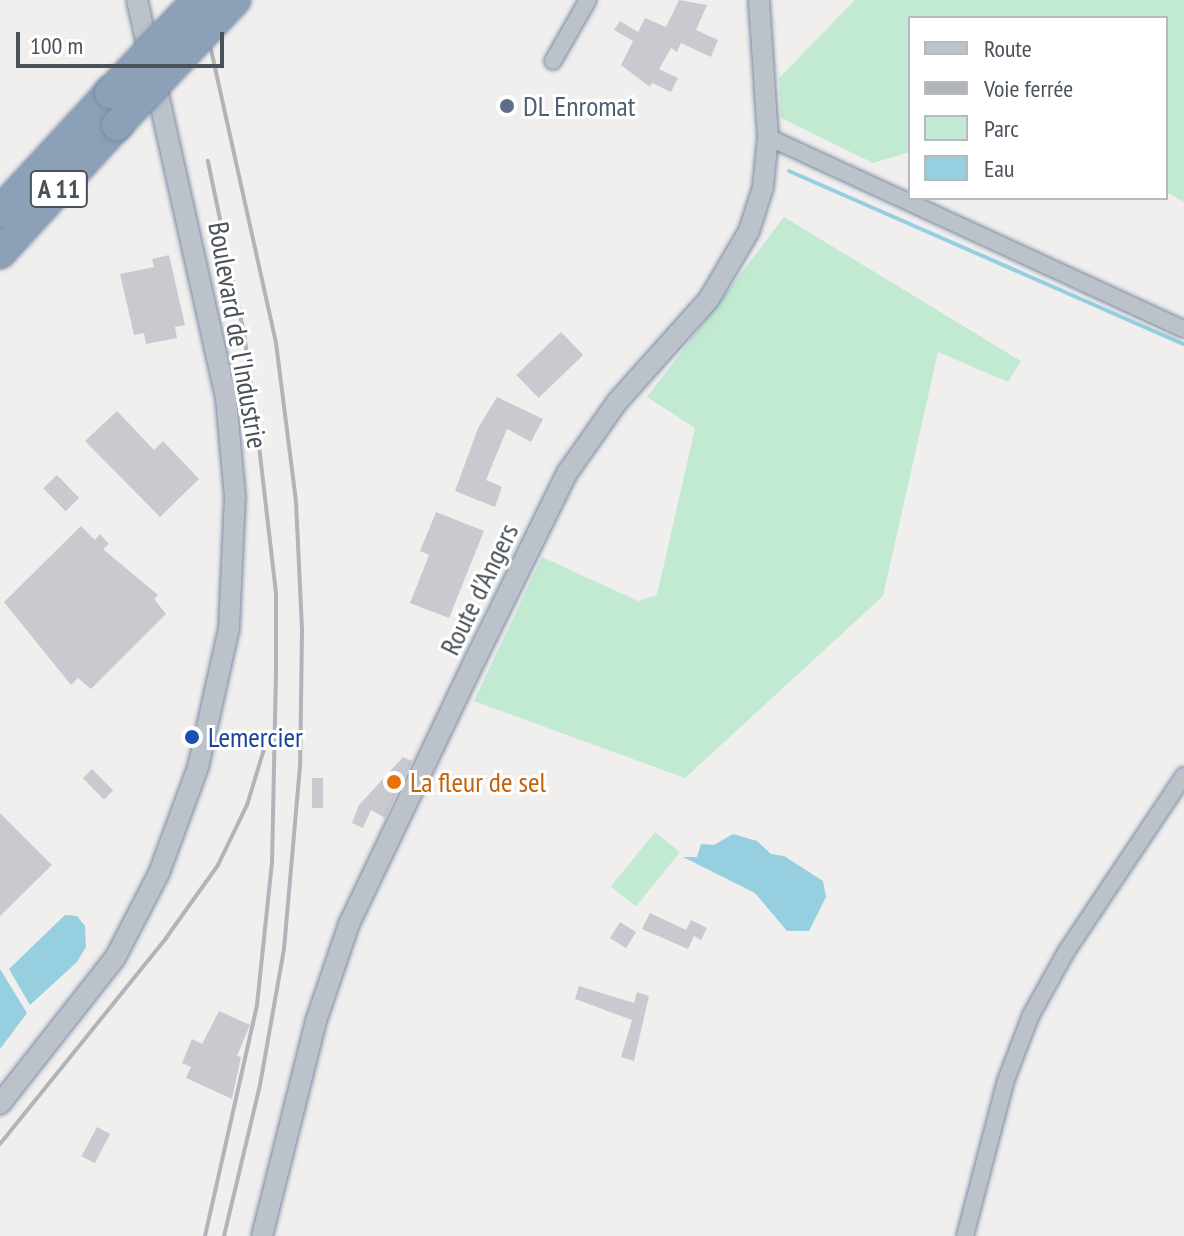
<!DOCTYPE html>
<meta charset="utf-8">
<style>
body{margin:0}
#map{position:relative;width:1184px;height:1236px;overflow:hidden;background:#f1eeee;font-family:"PT Sans Narrow",sans-serif}
div>[style]{position:absolute}
.green>*{inset:0;background:#c2e9d2;transform-origin:0 0}
.water>*{inset:0;background:#95cfe0}
.stream>*{height:4px;margin:-2px;padding:0 2px;transform-origin:2px;border-radius:2px;background:#95cfe0}
.building>*{inset:0;background:#c9cad0;transform-origin:0 0}
.roads{filter:drop-shadow(0 0 2px #778ba3) drop-shadow(0 0 2px #778ba3)}
.minor>*{height:16px;margin:-8px;padding:0 8px;transform-origin:8px;border-radius:8px;background:#bcc2c9}
.tertiary>*{height:20px;margin:-10px;padding:0 10px;transform-origin:10px;border-radius:10px;background:#bcc2c9}
.motorway>*{height:30px;margin:-15px;padding:0 15px;transform-origin:15px;border-radius:15px;background:#8ca0b7}
.rail>*{height:4px;margin:-2px;padding:0 2px;transform-origin:2px;border-radius:2px;background:#b1b4b8}
.bridges{filter:drop-shadow(0 0 2px #778ba3) drop-shadow(0 0 2px #778ba3)}
.motorway-bridge>*{height:30px;margin:-15px;padding:0 15px;transform-origin:15px;border-radius:15px;background:#8ca0b7}
.dots>*{width:22px;height:22px;translate:-50% -50%;box-sizing:border-box;border:4px solid #fff;border-radius:50%}
span{translate:-50% -50%;white-space:nowrap;text-align:center;line-height:1.15;-webkit-text-stroke:6px #fff;paint-order:stroke}
.shield-label span{padding:2px 6px;background:#fff;border:2px solid;border-radius:6px;-webkit-text-stroke-width:0}
.shield-label{font-size:26px;color:#495159;font-weight:700}
.service-label{font-size:28px;color:#4e5e75}
.left{translate:0 -50%;text-align:left}
.street-label{font-size:28px;color:#495159}
.transit-label{font-size:28px;color:#164399}
.food-label{font-size:28px;color:#c56008}
.legend{position:absolute;left:908px;top:16px;width:260px;height:184px;box-sizing:border-box;background:#fff;border:2px solid #b6b9bd;margin:0;padding:10px 14px;list-style:none;font-size:24px;color:#495159}
.legend li{display:flex;align-items:center;gap:16px;height:40px}
.legend b{width:40px;border:2px solid #b6b9bd}
.scale{position:absolute;left:16px;top:32px;width:208px;height:36px;box-sizing:border-box;border:4px solid #495159;border-top:0;padding-left:10px;font-size:24px;line-height:28px;white-space:nowrap;color:#495159;-webkit-text-stroke:6px #fff;paint-order:stroke}
</style>
<div id="map">
<div class="green">
<div style="clip-path:polygon(855px 0,1184px 0,1184px 202px,1166px 192px,1166px 18px,910px 18px,910px 152px,873px 163px,781px 118px,779px 78px)"></div>
<div style="clip-path:polygon(784px 217px,1021px 361px,1008px 382px,938px 352px,883px 596px,685px 778px,474px 701px,542px 557px,638px 601px,657px 595px,695px 428px,647px 397px)"></div>
<div style="left:655px;top:832px;width:32px;height:70px;rotate:39deg"></div>
</div>
<div class="water">
<div style="clip-path:polygon(733px 834px,757px 841px,771px 854px,784px 856px,823px 881px,826px 897px,809px 931px,787px 931px,755px 893px,683px 857px,697px 857px,701px 844px,714px 845px)"></div>
<div style="clip-path:polygon(65px 915px,77px 916px,85px 926px,86px 947px,77px 962px,30px 1005px,9px 969px)"></div>
<div style="clip-path:polygon(0 969px,27px 1013px,0 1049px)"></div>
</div>
<div class="stream">
<div style="left:789px;top:171px;width:431px;rotate:23.7deg"></div>
</div>
<div class="building">
<div style="clip-path:polygon(679px 0,707px 5px,696px 30px,718px 40px,711px 57px,681px 43px,677px 52px,671px 48px,659px 69px,678px 78px,671px 92px,652px 83px,650px 87px,621px 65px,633px 41px,614px 30px,620px 21px,638px 32px,645px 18px,666px 27px)"></div>
<div style="clip-path:polygon(169px 255px,185px 325px,175px 327px,177px 338px,146px 344px,144px 333px,134px 335px,120px 274px,154px 267px,152px 259px)"></div>
<div style="left:561px;top:332px;width:32px;height:62px;rotate:46deg"></div>
<div style="clip-path:polygon(497px 397px,543px 419px,531px 442px,507px 429px,486px 480px,502px 487px,495px 507px,455px 491px,478px 428px)"></div>
<div style="clip-path:polygon(117px 411px,154px 450px,163px 441px,199px 479px,160px 517px,85px 441px)"></div>
<div style="left:57px;top:475px;width:32px;height:19px;rotate:46deg"></div>
<div style="clip-path:polygon(436px 512px,484px 531px,449px 618px,410px 603px,429px 555px,420px 551px)"></div>
<div style="clip-path:polygon(81px 526px,95px 540px,100px 534px,109px 544px,103px 549px,158px 595px,154px 599px,166px 614px,91px 689px,78px 678px,71px 685px,4px 602px)"></div>
<div style="clip-path:polygon(403px 757px,412px 761px,385px 818px,371px 810px,363px 828px,352px 823px,359px 805px)"></div>
<div style="left:92px;top:769px;width:30px;height:13px;rotate:45deg"></div>
<div style="left:312px;top:778px;width:11px;height:30px"></div>
<div style="clip-path:polygon(0 813px,52px 865px,0 916px)"></div>
<div style="clip-path:polygon(650px 913px,686px 930px,691px 920px,707px 928px,701px 940px,694px 936px,688px 949px,642px 929px)"></div>
<div style="left:620px;top:922px;width:19px;height:19px;rotate:32deg"></div>
<div style="clip-path:polygon(579px 986px,634px 1003px,637px 992px,649px 996px,634px 1061px,621px 1057px,632px 1020px,575px 999px)"></div>
<div style="clip-path:polygon(219px 1011px,250px 1025px,237px 1056px,241px 1057px,232px 1099px,186px 1078px,191px 1067px,182px 1063px,192px 1039px,202px 1044px)"></div>
<div style="left:97px;top:1127px;width:15px;height:33px;rotate:28deg"></div>
</div>
<div class="roads">
<div class="minor">
<div style="left:553px;top:61px;width:70px;rotate:-60.2deg"></div>
<div style="left:768px;top:137px;width:458px;rotate:24.8deg"></div>
<div style="left:965px;top:1236px;width:161px;rotate:-75.3deg"></div>
<div style="left:1006px;top:1080px;width:70px;rotate:-69deg"></div>
<div style="left:1031px;top:1015px;width:72px;rotate:-60.9deg"></div>
<div style="left:1066px;top:952px;width:212px;rotate:-56.2deg"></div>
</div>
<div class="tertiary">
<div style="left:0;top:1104px;width:186px;rotate:-51.8deg"></div>
<div style="left:115px;top:958px;width:96px;rotate:-62.6deg"></div>
<div style="left:159px;top:873px;width:113px;rotate:-69.8deg"></div>
<div style="left:198px;top:767px;width:142px;rotate:-77.4deg"></div>
<div style="left:229px;top:628px;width:131px;rotate:-87.4deg"></div>
<div style="left:235px;top:497px;width:99px;rotate:-95.2deg"></div>
<div style="left:226px;top:398px;width:408px;rotate:-102.6deg"></div>
<div style="left:262px;top:1236px;width:222px;rotate:-75.9deg"></div>
<div style="left:316px;top:1021px;width:102px;rotate:-71.2deg"></div>
<div style="left:349px;top:924px;width:293px;rotate:-64.5deg"></div>
<div style="left:475px;top:660px;width:208px;rotate:-63.8deg"></div>
<div style="left:567px;top:473px;width:87px;rotate:-54.8deg"></div>
<div style="left:617px;top:402px;width:138px;rotate:-48.2deg"></div>
<div style="left:709px;top:299px;width:79px;rotate:-59.5deg"></div>
<div style="left:749px;top:231px;width:46px;rotate:-72.3deg"></div>
<div style="left:763px;top:187px;width:50px;rotate:-84.3deg"></div>
<div style="left:768px;top:137px;width:137px;rotate:-93.8deg"></div>
</div>
<div class="motorway">
<div style="left:0;top:212px;width:162px;rotate:-47.3deg"></div>
<div style="left:0;top:253px;width:173px;rotate:-47.6deg"></div>
</div>
</div>
<div class="rail">
<div style="left:200px;top:0;width:351px;rotate:77.5deg"></div>
<div style="left:276px;top:343px;width:160px;rotate:82.8deg"></div>
<div style="left:296px;top:502px;width:129px;rotate:87.3deg"></div>
<div style="left:302px;top:631px;width:135px;rotate:90.8deg"></div>
<div style="left:300px;top:766px;width:184px;rotate:95deg"></div>
<div style="left:284px;top:949px;width:138px;rotate:100deg"></div>
<div style="left:260px;top:1085px;width:155px;rotate:103.4deg"></div>
<div style="left:0;top:1144px;width:265px;rotate:-51.1deg"></div>
<div style="left:166px;top:938px;width:90px;rotate:-54.5deg"></div>
<div style="left:218px;top:865px;width:67px;rotate:-64.2deg"></div>
<div style="left:247px;top:805px;width:72px;rotate:-73.1deg"></div>
<div style="left:205px;top:1236px;width:237px;rotate:-77.3deg"></div>
<div style="left:257px;top:1005px;width:143px;rotate:-84deg"></div>
<div style="left:272px;top:863px;width:191px;rotate:-88.8deg"></div>
<div style="left:276px;top:672px;width:79px;rotate:-90deg"></div>
<div style="left:276px;top:593px;width:164px;rotate:-96.6deg"></div>
<div style="left:257px;top:430px;width:97px;rotate:-97.7deg"></div>
<div style="left:244px;top:334px;width:177px;rotate:-101.8deg"></div>
</div>
<div class="bridges">
<div class="motorway-bridge">
<div style="left:110px;top:93px;width:128px;rotate:-46.6deg"></div>
<div style="left:117px;top:125px;width:172px;rotate:-46.7deg"></div>
</div>
</div>
<div class="dots">
<div style="left:507px;top:106px;background:#5c6f8a"></div>
<div style="left:192px;top:737px;background:#1a4fb4"></div>
<div style="left:394px;top:782px;background:#e8710a"></div>
</div>
<div class="shield-label">
<span style="left:59px;top:189px">A 11</span>
</div>
<div class="service-label">
<span class="left" style="left:523px;top:106px">DL Enromat</span>
</div>
<div class="street-label">
<span style="left:238px;top:335px;rotate:80deg">Boulevard de l'Industrie</span>
<span style="left:479px;top:589px;rotate:-64deg">Route d'Angers</span>
</div>
<div class="transit-label">
<span class="left" style="left:208px;top:737px">Lemercier</span>
</div>
<div class="food-label">
<span class="left" style="left:410px;top:782px">La fleur de sel</span>
</div>
<ul class="legend">
<li><b style="height:10px;background:#bcc2c9"></b>Route</li>
<li><b style="height:10px;background:#b1b4b8"></b>Voie ferrée</li>
<li><b style="height:22px;background:#c2e9d2"></b>Parc</li>
<li><b style="height:22px;background:#95cfe0"></b>Eau</li>
</ul>
<div class="scale">100 m</div>
</div>
